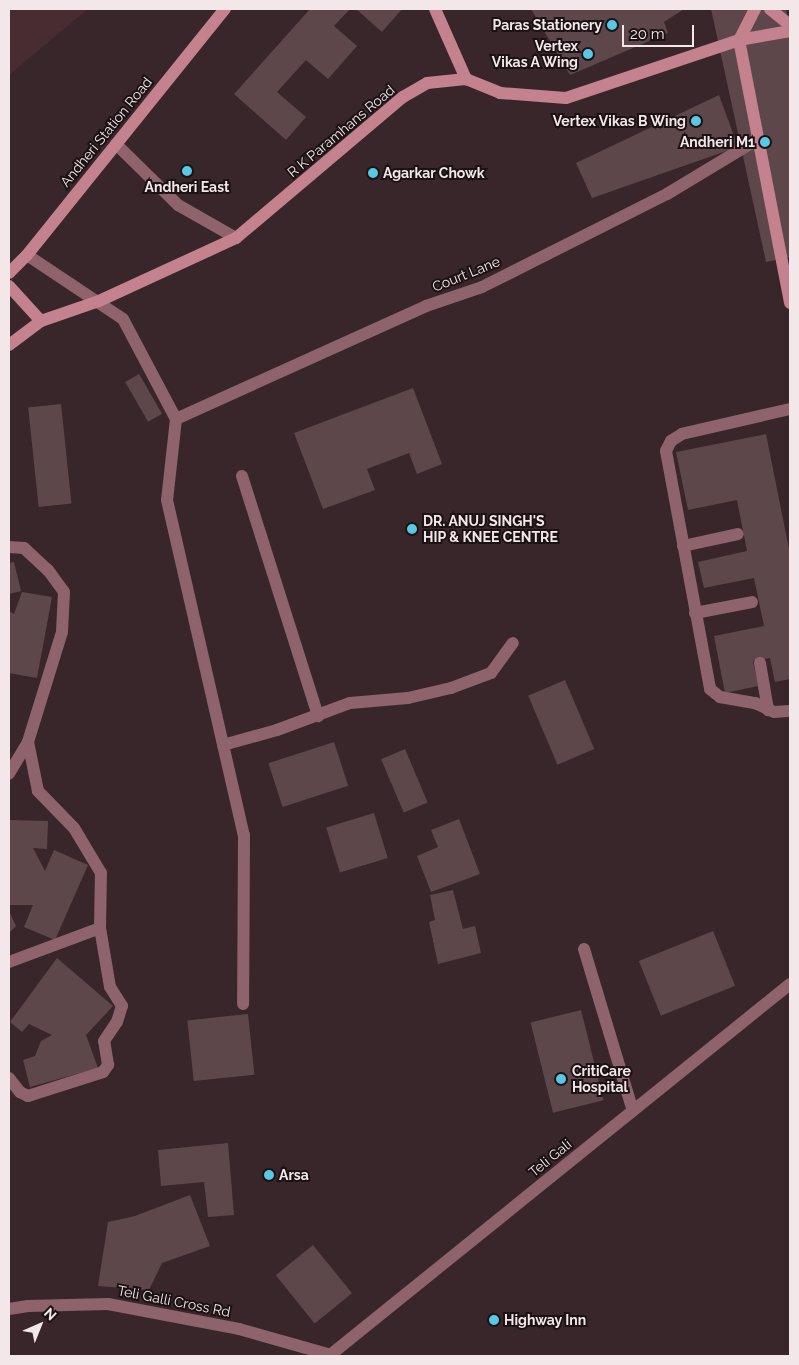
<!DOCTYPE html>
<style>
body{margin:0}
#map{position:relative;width:799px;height:1365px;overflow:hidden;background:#39262a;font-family:Raleway,sans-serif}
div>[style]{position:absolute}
.built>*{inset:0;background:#472d32}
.building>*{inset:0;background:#5d474b;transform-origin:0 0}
.service>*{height:12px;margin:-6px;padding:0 6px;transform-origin:6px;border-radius:6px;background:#8e636b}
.minor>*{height:12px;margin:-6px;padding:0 6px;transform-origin:6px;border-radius:6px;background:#8e636b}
.tertiary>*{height:12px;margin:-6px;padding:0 6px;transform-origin:6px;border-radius:6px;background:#8e636b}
.secondary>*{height:12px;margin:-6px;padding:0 6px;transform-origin:6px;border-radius:6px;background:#c4818e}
.dots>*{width:14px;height:14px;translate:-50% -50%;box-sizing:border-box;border:2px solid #1b1214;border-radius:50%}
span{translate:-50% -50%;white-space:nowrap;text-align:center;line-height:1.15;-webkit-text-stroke:4px #1b1214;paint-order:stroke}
.poi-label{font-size:14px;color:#f4e7e9;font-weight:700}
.right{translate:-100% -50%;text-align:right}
.left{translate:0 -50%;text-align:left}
.street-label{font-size:14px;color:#f4e7e9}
.frame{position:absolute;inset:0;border:10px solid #f4e7e9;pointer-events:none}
.north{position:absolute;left:15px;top:1300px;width:50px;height:50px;-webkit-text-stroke:4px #1b1214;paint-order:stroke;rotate:44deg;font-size:14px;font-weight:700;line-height:20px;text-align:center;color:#f4e7e9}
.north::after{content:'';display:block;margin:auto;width:18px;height:22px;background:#f4e7e9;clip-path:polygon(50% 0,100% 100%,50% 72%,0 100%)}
.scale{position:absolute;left:622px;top:25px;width:72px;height:22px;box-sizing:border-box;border:2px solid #f4e7e9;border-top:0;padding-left:6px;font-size:15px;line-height:18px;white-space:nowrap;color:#f4e7e9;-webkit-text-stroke:4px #1b1214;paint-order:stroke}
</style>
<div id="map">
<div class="built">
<div style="clip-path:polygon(9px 9px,88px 9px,9px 75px)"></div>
</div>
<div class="building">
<div style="clip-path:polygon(310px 9px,350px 9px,334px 26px,357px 46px,328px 79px,306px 60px,277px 92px,306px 117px,286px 140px,234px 94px)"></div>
<div style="clip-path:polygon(356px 9px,402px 9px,382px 32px)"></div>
<div style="clip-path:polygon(531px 9px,684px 9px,664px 22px,668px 33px,570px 75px)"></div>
<div style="clip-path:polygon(711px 9px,786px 9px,790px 27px,790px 257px,766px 262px)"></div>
<div style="clip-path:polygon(719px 95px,738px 147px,592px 198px,576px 163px)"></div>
<div style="left:139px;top:374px;width:46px;height:16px;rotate:60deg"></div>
<div style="clip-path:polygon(413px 388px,442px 464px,417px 474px,409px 453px,367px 469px,375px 490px,323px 509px,294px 433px)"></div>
<div style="left:61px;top:404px;width:100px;height:33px;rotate:84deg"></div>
<div style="clip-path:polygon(766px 434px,790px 554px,790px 679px,775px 682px,770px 658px,753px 661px,758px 686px,725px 693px,714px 636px,764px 626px,754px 578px,704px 588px,698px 562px,747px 551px,737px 500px,688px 510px,676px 452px)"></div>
<div style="clip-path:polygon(14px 562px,21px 591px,9px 594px,9px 563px)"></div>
<div style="clip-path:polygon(22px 592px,52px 597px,37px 678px,9px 673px,9px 611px,14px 614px)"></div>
<div style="left:565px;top:680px;width:75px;height:40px;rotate:67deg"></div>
<div style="left:334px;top:742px;width:46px;height:69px;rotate:72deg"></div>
<div style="left:405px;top:749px;width:58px;height:26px;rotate:67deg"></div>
<div style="left:374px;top:813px;width:47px;height:50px;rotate:73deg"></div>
<div style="clip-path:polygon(459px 819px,480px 874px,431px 892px,417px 856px,438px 847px,431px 830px)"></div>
<div style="clip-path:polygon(9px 820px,48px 821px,47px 849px,33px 848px,45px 871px,54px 850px,88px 865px,55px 940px,24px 927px,33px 905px,9px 905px)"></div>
<div style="clip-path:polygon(453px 890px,463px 929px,475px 926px,481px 953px,438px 964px,429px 922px,435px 920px,430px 895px)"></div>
<div style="clip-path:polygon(9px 911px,16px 926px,9px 933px)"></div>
<div style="left:713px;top:931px;width:59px;height:80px;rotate:68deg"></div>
<div style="clip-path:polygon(57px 958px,113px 1006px,86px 1035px,98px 1068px,30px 1087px,23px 1060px,35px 1056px,41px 1041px,52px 1035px,29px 1024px,22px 1032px,10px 1022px)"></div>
<div style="left:581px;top:1010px;width:93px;height:52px;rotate:76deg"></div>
<div style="left:248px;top:1014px;width:61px;height:61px;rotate:84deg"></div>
<div style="clip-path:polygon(228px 1143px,234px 1215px,208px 1217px,204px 1182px,161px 1186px,158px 1150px)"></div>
<div style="clip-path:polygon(190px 1195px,210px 1246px,162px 1263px,149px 1290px,98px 1286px,108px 1222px,135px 1216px)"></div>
<div style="left:313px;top:1245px;width:62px;height:48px;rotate:51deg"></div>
</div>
<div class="service">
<div style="left:116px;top:144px;width:87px;rotate:44.5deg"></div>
<div style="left:178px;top:205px;width:67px;rotate:29.6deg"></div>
<div style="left:242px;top:476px;width:252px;rotate:72.4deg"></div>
<div style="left:584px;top:949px;width:169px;rotate:73.2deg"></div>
</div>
<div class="minor">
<div style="left:27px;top:255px;width:115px;rotate:33.7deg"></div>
<div style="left:123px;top:319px;width:113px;rotate:62.1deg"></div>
<div style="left:176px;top:419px;width:81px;rotate:96.3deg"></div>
<div style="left:167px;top:500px;width:344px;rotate:77.1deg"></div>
<div style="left:244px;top:835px;width:169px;rotate:90.3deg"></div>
<div style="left:790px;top:409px;width:111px;rotate:167deg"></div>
<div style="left:682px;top:434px;width:13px;rotate:148deg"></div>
<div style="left:671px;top:441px;width:11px;rotate:117deg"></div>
<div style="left:666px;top:451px;width:242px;rotate:79.5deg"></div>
<div style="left:710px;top:689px;width:13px;rotate:39deg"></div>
<div style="left:720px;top:697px;width:36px;rotate:10deg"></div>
<div style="left:755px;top:703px;width:21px;rotate:25deg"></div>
<div style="left:774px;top:712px;width:16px;rotate:-4deg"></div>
<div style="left:176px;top:419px;width:274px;rotate:-24.3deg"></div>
<div style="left:426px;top:306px;width:59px;rotate:-18.7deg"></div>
<div style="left:482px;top:287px;width:207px;rotate:-26.7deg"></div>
<div style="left:667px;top:194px;width:106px;rotate:-31.1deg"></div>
<div style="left:683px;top:546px;width:56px;rotate:-12.3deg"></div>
<div style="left:9px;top:547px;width:15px;rotate:4deg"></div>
<div style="left:24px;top:548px;width:33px;rotate:43deg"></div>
<div style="left:48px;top:570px;width:27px;rotate:54deg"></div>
<div style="left:64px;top:592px;width:40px;rotate:92.9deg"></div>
<div style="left:62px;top:632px;width:115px;rotate:107.2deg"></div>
<div style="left:28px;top:742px;width:37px;rotate:121deg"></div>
<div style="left:695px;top:613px;width:58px;rotate:-10.9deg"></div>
<div style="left:760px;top:663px;width:48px;rotate:80.3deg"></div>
<div style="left:223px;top:745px;width:56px;rotate:-15.5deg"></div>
<div style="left:277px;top:730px;width:78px;rotate:-20.3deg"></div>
<div style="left:350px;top:703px;width:58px;rotate:-4.9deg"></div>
<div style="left:408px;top:698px;width:44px;rotate:-13.1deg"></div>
<div style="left:451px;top:688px;width:43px;rotate:-20.6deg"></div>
<div style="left:491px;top:673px;width:37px;rotate:-54deg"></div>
<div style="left:9px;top:962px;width:97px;rotate:-20.5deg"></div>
<div style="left:9px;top:1078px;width:18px;rotate:52deg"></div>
<div style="left:20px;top:1092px;width:9px;rotate:27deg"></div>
<div style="left:28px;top:1096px;width:79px;rotate:-17.7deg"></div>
<div style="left:103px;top:1072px;width:9px;rotate:-54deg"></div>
<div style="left:108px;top:1065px;width:24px;rotate:-99deg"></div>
<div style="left:104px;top:1041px;width:23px;rotate:-56deg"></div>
<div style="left:117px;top:1022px;width:17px;rotate:-73deg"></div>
<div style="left:122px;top:1006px;width:22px;rotate:-122deg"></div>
<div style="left:110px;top:987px;width:60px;rotate:-99.6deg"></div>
<div style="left:100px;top:928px;width:55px;rotate:-89deg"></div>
<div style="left:101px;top:873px;width:52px;rotate:-121deg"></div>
<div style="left:74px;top:828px;width:52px;rotate:-134.2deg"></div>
<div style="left:38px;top:791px;width:50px;rotate:-101.5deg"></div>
<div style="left:9px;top:1309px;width:19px;rotate:-9deg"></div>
<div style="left:28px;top:1306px;width:80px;rotate:-1.4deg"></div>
<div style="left:108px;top:1304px;width:133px;rotate:10.8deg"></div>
<div style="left:239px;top:1329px;width:96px;rotate:15.8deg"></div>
</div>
<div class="tertiary">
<div style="left:329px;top:1356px;width:592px;rotate:-38.9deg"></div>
</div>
<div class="secondary">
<div style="left:435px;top:9px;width:77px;rotate:66.1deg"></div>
<div style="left:755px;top:9px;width:35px;rotate:117deg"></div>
<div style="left:739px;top:40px;width:268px;rotate:79deg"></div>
<div style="left:770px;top:9px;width:26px;rotate:39deg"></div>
<div style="left:9px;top:273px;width:25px;rotate:-45deg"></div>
<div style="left:27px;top:255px;width:316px;rotate:-51.2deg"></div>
<div style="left:9px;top:286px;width:47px;rotate:47.6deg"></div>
<div style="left:9px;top:345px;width:40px;rotate:-37deg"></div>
<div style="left:41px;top:321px;width:61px;rotate:-19deg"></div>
<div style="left:99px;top:301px;width:151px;rotate:-24.7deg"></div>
<div style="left:236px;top:238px;width:219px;rotate:-40.2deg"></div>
<div style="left:403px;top:97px;width:28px;rotate:-30deg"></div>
<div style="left:427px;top:83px;width:39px;rotate:-6deg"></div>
<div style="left:466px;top:79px;width:37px;rotate:22deg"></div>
<div style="left:500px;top:93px;width:66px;rotate:4.3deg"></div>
<div style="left:566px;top:98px;width:182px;rotate:-18.5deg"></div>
<div style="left:739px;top:40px;width:52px;rotate:-10deg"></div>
</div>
<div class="dots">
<div style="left:612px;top:25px;background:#59c8e4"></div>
<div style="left:588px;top:54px;background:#59c8e4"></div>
<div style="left:696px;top:121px;background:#59c8e4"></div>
<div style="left:765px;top:142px;background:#59c8e4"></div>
<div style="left:187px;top:171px;background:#59c8e4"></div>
<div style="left:373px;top:173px;background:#59c8e4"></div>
<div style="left:412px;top:529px;background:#59c8e4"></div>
<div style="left:561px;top:1079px;background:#59c8e4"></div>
<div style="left:269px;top:1175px;background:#59c8e4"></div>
<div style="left:494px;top:1320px;background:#59c8e4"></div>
</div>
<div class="poi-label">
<span class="right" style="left:602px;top:25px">Paras Stationery</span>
<span class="right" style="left:578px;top:54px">Vertex<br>Vikas A Wing</span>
<span class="right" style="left:686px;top:121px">Vertex Vikas B Wing</span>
<span class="right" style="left:755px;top:142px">Andheri M1</span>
<span class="left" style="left:383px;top:173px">Agarkar Chowk</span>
<span style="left:187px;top:187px">Andheri East</span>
<span class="left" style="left:423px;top:529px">DR. ANUJ SINGH'S<br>HIP &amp; KNEE CENTRE</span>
<span class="left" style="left:572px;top:1079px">CritiCare<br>Hospital</span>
<span class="left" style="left:279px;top:1175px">Arsa</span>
<span class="left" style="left:504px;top:1320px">Highway Inn</span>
</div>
<div class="street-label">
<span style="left:341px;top:131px;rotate:-40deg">R K Paramhans Road</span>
<span style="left:106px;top:132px;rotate:-51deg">Andheri Station Road</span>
<span style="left:466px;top:274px;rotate:-22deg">Court Lane</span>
<span style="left:550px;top:1158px;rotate:-39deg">Teli Gali</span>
<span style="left:174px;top:1301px;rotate:11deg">Teli Galli Cross Rd</span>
</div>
<div class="frame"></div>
<div class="north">N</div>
<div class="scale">20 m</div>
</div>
